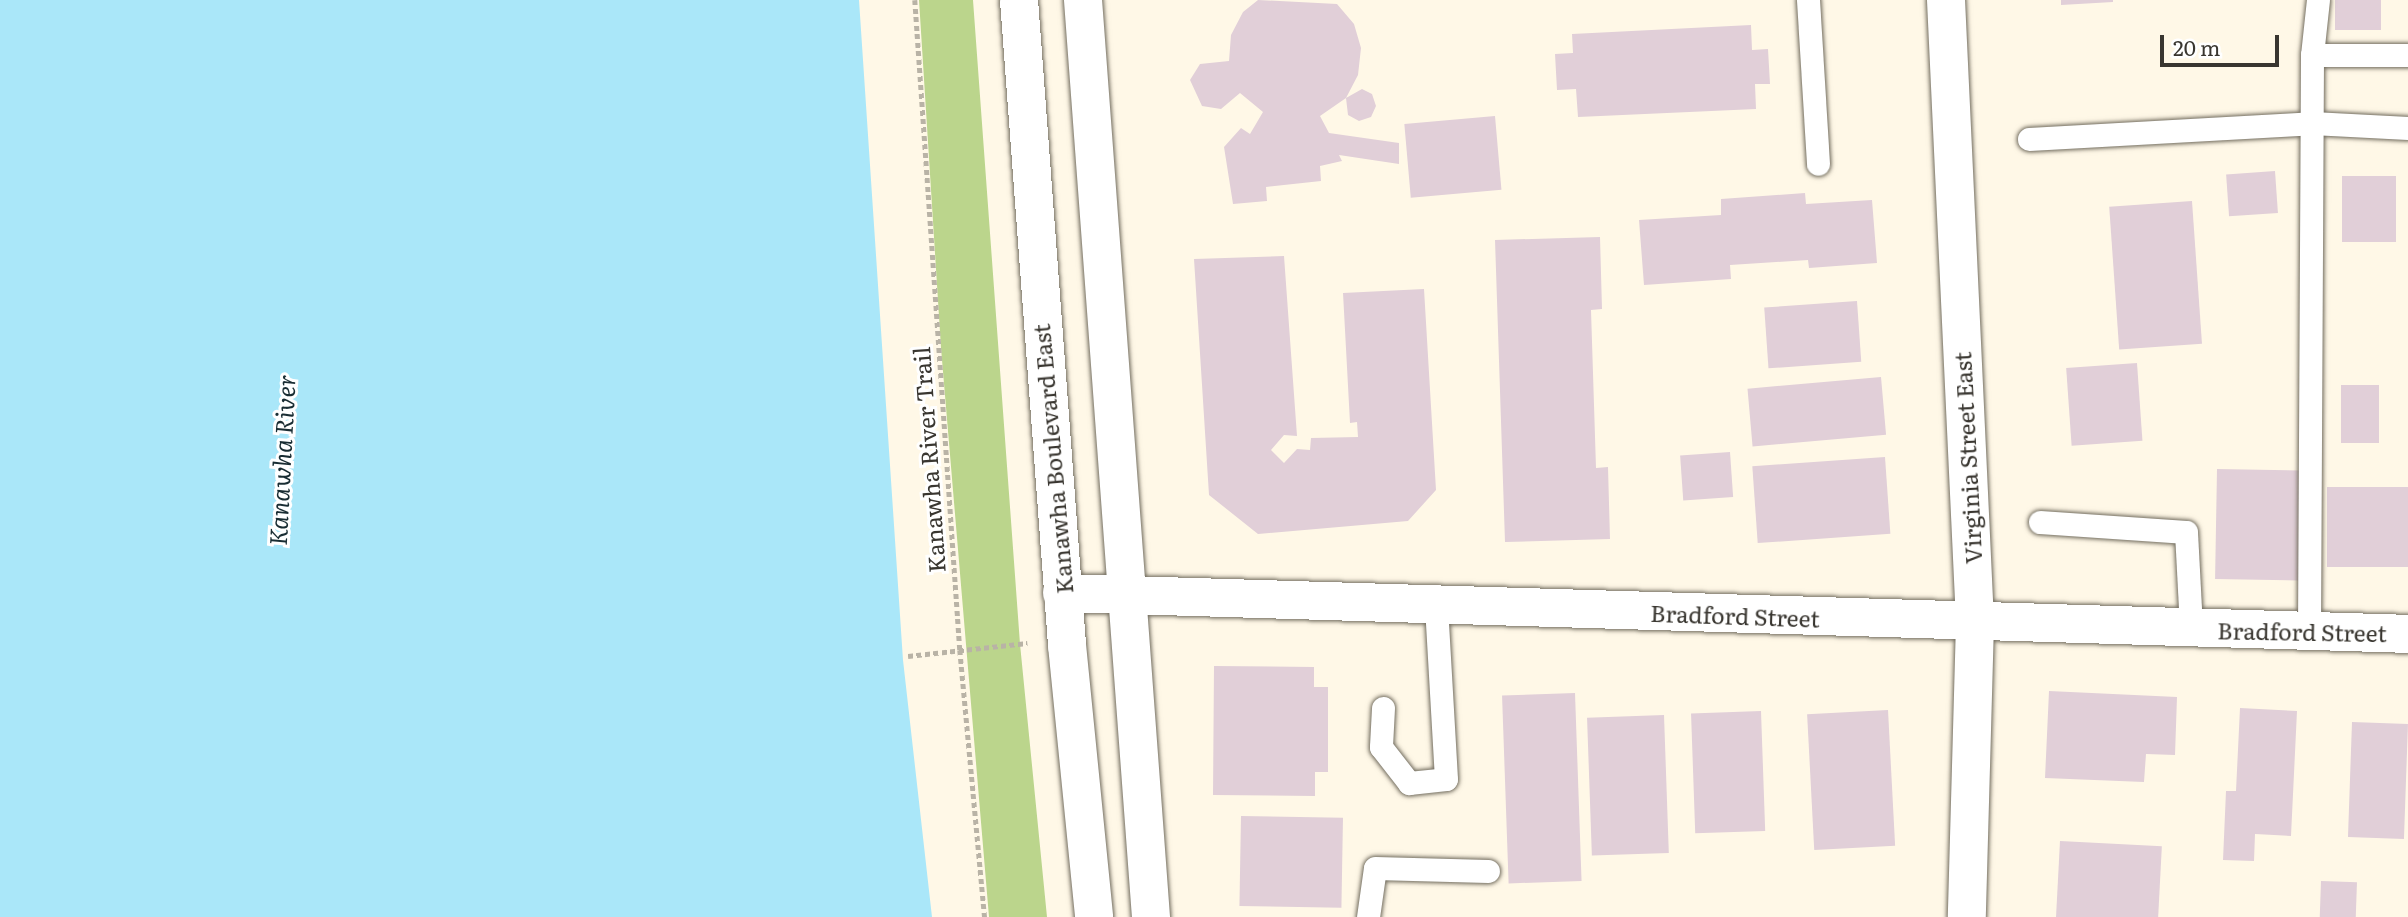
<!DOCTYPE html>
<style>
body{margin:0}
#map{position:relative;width:2408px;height:917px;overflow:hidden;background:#fff8e7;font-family:Literata,serif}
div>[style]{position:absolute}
.green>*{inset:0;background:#bbd58c}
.water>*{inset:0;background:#aae7f9}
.building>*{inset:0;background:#e1cfd8;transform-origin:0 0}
.path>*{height:4.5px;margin-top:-2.25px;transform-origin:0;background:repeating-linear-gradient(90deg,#b9b3a6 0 5px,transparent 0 8.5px)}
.roads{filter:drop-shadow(0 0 2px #746e60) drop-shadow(0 0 2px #746e60)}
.service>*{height:23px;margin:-11.5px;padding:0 11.5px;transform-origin:11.5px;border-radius:11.5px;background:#fff}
.minor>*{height:38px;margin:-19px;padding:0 19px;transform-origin:19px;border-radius:19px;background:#fff}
.secondary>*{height:38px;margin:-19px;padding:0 19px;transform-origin:19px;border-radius:19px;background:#fff}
.primary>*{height:38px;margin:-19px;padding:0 19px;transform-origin:19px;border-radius:19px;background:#fff}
span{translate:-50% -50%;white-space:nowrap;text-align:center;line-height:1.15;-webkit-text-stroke:6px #fff;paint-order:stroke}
.street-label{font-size:23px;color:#393630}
.water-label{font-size:24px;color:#192d33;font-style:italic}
.scale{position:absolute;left:2160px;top:35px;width:119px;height:32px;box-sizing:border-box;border:4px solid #393630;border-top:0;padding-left:9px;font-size:21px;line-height:24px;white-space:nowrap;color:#393630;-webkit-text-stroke:5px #fff;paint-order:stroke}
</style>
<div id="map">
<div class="green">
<div style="clip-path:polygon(919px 0,973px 0,1020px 644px,1047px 917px,989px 917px,941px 348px)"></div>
</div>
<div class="water">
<div style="clip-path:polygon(0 0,859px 0,903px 660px,932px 917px,0 917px)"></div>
</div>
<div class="building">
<div style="clip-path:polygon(1258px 0,1337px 4px,1354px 24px,1361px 48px,1358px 75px,1346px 98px,1362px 89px,1372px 94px,1376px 106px,1371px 117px,1359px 121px,1348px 115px,1346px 98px,1320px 116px,1329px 133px,1399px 143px,1399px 164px,1339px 155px,1342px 161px,1320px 166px,1321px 181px,1266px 187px,1267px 201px,1233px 204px,1224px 147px,1241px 128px,1250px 134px,1263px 112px,1240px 93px,1221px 109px,1202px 106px,1190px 80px,1200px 64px,1229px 61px,1231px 35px,1243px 12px)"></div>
<div style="clip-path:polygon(2061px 0,2113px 0,2113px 2px,2061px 5px)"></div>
<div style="left:2335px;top:0;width:46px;height:30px"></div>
<div style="clip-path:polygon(1751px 25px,1752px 50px,1768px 49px,1770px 84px,1755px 84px,1756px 109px,1578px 117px,1576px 89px,1557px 90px,1555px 54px,1573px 53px,1572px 34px)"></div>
<div style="left:1495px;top:116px;width:74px;height:91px;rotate:85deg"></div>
<div style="left:2275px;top:171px;width:42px;height:49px;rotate:86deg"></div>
<div style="left:2342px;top:176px;width:54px;height:66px"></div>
<div style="clip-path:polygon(1805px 193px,1806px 204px,1872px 200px,1877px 263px,1809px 268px,1808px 260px,1730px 265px,1731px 279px,1644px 285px,1639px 220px,1721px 215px,1721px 199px)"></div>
<div style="left:2192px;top:201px;width:143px;height:83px;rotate:86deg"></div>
<div style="clip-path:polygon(1600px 237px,1602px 309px,1591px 310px,1596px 468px,1608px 467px,1610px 539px,1505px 542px,1495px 240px)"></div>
<div style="clip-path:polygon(1284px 256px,1297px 436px,1284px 435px,1271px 450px,1284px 463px,1297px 449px,1310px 450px,1311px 438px,1358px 437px,1357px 422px,1350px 423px,1343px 293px,1424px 289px,1436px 490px,1408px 521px,1258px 534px,1209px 495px,1194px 259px)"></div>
<div style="left:1857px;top:301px;width:61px;height:93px;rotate:86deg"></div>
<div style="left:2137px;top:363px;width:78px;height:71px;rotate:86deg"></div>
<div style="left:1881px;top:377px;width:58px;height:134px;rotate:85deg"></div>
<div style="left:2341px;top:385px;width:38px;height:58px"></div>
<div style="left:1730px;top:452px;width:45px;height:50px;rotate:86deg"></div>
<div style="left:1885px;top:457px;width:77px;height:133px;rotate:86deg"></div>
<div style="left:2217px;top:469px;width:84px;height:110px;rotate:1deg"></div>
<div style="left:2327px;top:487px;width:81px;height:80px"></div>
<div style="clip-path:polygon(1214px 666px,1314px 667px,1314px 687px,1328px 687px,1328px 772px,1315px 772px,1315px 796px,1213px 795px)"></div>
<div style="clip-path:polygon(2049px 691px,2177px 697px,2175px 755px,2146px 754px,2144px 782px,2045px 778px)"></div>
<div style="left:1575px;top:693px;width:188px;height:73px;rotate:88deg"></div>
<div style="clip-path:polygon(2240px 708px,2297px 711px,2291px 836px,2255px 834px,2254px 861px,2223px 860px,2226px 791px,2236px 791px)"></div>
<div style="left:1888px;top:710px;width:136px;height:81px;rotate:87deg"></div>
<div style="left:1761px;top:711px;width:120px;height:70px;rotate:88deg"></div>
<div style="left:1664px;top:715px;width:138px;height:77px;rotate:88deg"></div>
<div style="left:2352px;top:722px;width:56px;height:115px;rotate:2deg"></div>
<div style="left:1241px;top:816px;width:102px;height:90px;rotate:1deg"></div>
<div style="left:2060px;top:841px;width:102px;height:76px;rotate:3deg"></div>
<div style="left:2321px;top:881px;width:36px;height:36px;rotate:2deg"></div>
</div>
<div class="path">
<div style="left:915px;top:0;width:652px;rotate:86.04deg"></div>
<div style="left:960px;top:650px;width:268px;rotate:84.7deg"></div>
<div style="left:908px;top:656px;width:120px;rotate:-6.2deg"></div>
</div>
<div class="roads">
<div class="service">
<div style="left:1808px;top:0;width:164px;rotate:86.5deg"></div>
<div style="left:2312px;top:55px;width:96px"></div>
<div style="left:2029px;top:139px;width:283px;rotate:-3.2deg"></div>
<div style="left:2312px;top:123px;width:96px;rotate:3deg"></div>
<div style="left:2040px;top:522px;width:146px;rotate:3.9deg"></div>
<div style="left:2186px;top:532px;width:96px;rotate:87deg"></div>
<div style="left:2309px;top:631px;width:576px;rotate:-89.7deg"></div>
<div style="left:2312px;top:55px;width:55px;rotate:-83.8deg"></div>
<div style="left:1383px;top:708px;width:39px;rotate:93deg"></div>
<div style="left:1381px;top:747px;width:46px;rotate:52.1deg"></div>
<div style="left:1409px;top:783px;width:37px;rotate:-6deg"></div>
<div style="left:1446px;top:779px;width:174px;rotate:-93.3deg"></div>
<div style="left:1368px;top:917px;width:49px;rotate:-81.9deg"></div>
<div style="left:1375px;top:868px;width:113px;rotate:1.5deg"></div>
</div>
<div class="minor">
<div style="left:1062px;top:593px;width:1347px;rotate:1.74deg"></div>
</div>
<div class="secondary">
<div style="left:1946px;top:0;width:624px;rotate:87.33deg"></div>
<div style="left:1975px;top:623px;width:294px;rotate:91.6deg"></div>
</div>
<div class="primary">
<div style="left:1019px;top:0;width:647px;rotate:85.74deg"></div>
<div style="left:1067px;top:645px;width:273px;rotate:84.3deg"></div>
<div style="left:1083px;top:0;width:920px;rotate:85.76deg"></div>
</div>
</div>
<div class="street-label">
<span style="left:1967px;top:458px;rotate:-93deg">Virginia Street East</span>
<span style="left:1052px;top:459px;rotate:-95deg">Kanawha Boulevard East</span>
<span style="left:928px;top:460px;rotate:-94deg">Kanawha River Trail</span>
<span style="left:1735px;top:615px;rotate:2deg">Bradford Street</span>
<span style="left:2302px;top:631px;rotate:1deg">Bradford Street</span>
</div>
<div class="water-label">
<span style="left:281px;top:460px;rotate:-87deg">Kanawha River</span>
</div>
<div class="scale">20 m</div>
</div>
